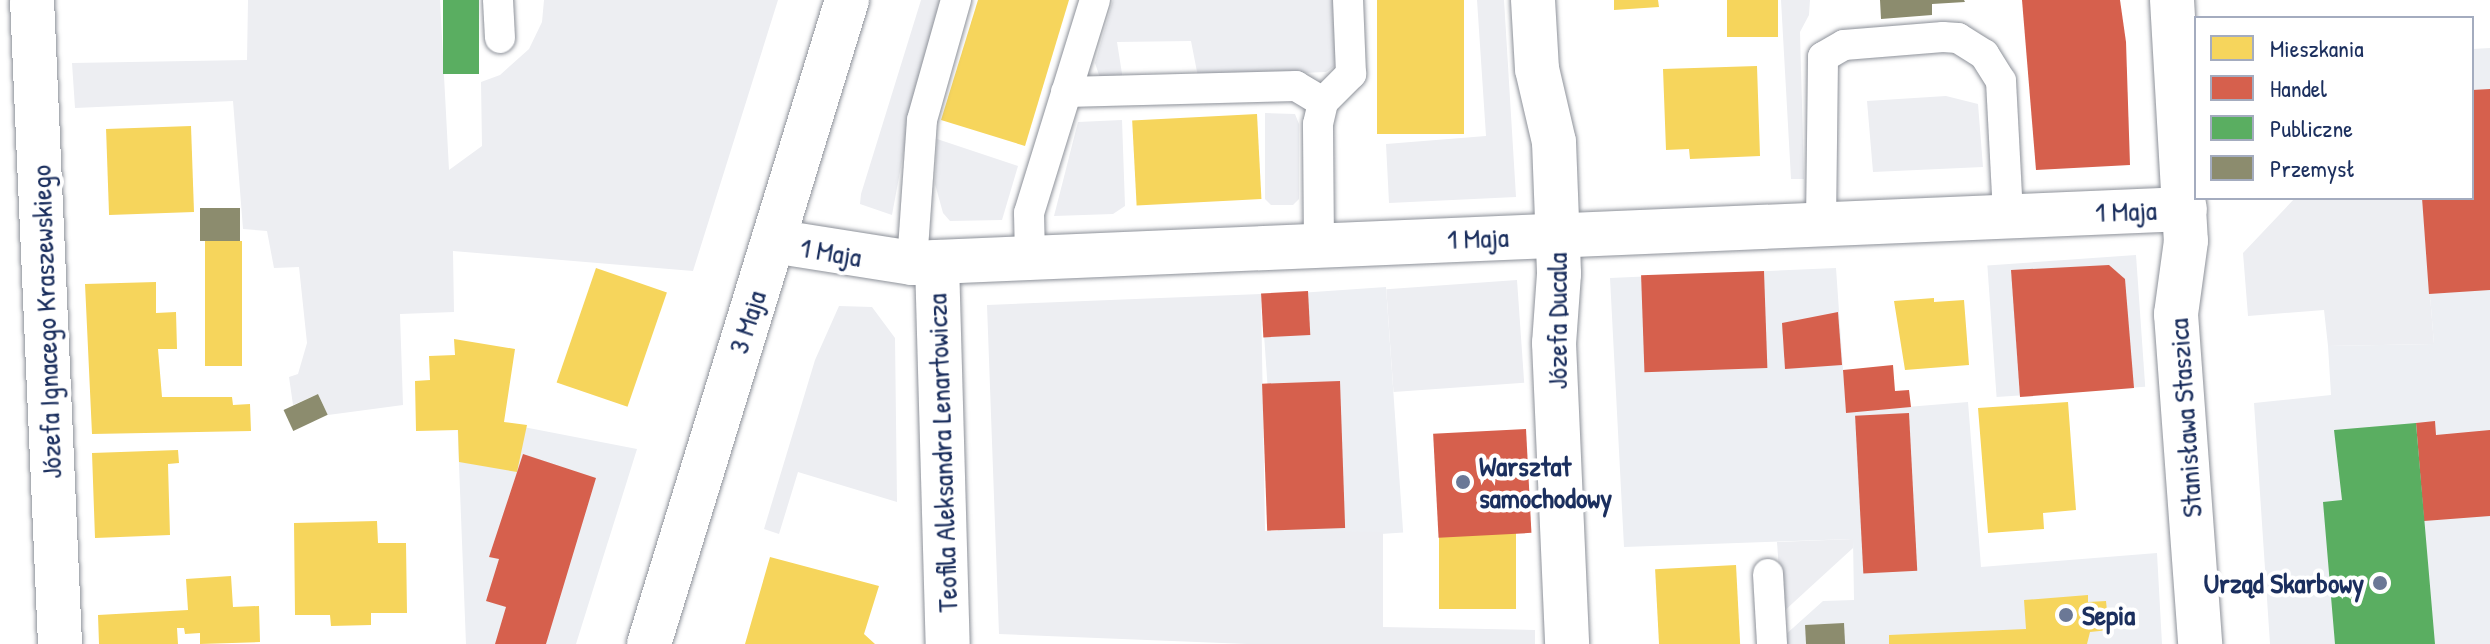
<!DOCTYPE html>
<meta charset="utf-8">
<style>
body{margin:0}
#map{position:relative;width:2490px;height:644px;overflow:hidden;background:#fff;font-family:"Patrick Hand",sans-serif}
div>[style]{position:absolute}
.built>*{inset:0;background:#edeff3;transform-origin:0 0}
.green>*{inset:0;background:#edeef2;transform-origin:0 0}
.homes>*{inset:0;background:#f6d55c;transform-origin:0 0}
.shops>*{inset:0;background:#d6604d;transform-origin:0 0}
.public>*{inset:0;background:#5aae61;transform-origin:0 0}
.industry>*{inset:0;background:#8c8c6e;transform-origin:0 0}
.roads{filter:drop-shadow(0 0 2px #8e929a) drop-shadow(0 0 2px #8e929a)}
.service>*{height:30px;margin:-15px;padding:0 15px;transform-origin:15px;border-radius:15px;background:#fff}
.minor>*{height:44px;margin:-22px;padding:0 22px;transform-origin:22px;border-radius:22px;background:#fff}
.tertiary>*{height:44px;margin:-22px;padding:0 22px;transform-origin:22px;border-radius:22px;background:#fff}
.dots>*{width:22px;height:22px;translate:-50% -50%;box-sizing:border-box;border:4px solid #fff;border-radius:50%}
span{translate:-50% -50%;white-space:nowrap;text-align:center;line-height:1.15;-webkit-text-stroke:8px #fff;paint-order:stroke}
.street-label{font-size:28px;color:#1b2f5e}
.poi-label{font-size:28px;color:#1b2f5e;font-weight:700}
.left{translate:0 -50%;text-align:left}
.right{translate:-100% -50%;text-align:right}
.legend{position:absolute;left:2194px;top:16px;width:280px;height:184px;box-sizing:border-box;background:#fff;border:2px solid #a4acbf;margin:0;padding:10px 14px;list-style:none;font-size:24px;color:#1b2f5e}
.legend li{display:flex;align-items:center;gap:16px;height:40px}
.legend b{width:40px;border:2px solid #a4acbf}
</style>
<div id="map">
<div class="built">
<div style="clip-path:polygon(2490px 48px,2490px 644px,2270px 644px,2254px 403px,2331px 395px,2328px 346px,2434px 344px,2422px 198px,2472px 198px,2472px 49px)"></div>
<div style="left:2136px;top:255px;width:132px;height:149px;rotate:86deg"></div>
<div style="clip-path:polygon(1836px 268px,1846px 412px,1968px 402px,1981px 567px,2157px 553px,2162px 644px,1784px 644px,1784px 636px,1823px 601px,1854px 600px,1853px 539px,1624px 547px,1610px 278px)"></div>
<div style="left:1386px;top:287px;width:246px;height:125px;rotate:86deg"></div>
<div style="clip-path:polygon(457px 414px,637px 449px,576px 644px,466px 644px)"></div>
</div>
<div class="green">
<div style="clip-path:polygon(248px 0,440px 0,449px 170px,482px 146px,481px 82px,500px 75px,529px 49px,542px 22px,544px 0,778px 0,693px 271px,453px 251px,454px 312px,400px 314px,403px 405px,328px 415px,318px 394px,293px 405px,289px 377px,298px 374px,307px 343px,299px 267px,274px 268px,267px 231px,243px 229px,233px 101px,75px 108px,72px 63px,247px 60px)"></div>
<div style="clip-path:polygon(921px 0,946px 0,909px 123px,892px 215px,860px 204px,861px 194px)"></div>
<div style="clip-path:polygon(1113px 0,1337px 0,1337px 64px,1326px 72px,1198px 77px,1191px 41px,1117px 42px,1123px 80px,1100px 78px,1095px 63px)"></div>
<div style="clip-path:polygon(1477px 0,1504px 0,1516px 197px,1389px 203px,1386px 144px,1486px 136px)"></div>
<div style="clip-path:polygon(1781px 0,1810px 0,1809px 15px,1800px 32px,1804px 179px,1791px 179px)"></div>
<div style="clip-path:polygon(1946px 96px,1978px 104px,1983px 167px,1873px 172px,1867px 101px)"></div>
<div style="clip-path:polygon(1265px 113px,1295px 114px,1299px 124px,1299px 199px,1293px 205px,1271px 205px,1265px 199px)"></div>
<div style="clip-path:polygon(1122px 120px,1125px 206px,1113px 214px,1054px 216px,1078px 122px)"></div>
<div style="clip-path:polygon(937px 139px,1018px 166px,1002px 220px,950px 221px,943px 213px,935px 184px)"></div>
<div style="clip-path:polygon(2295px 198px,2422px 198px,2434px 344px,2328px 346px,2324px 310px,2248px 316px,2243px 253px)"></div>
<div style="left:1517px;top:280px;width:103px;height:131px;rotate:86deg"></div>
<div style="clip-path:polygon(1261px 294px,1265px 531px,1383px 532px,1383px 627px,1535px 630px,1535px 644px,1247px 644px,999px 634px,987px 305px)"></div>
<div style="clip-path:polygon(839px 306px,872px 307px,895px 338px,897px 502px,798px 472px,779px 534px,764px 529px,815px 360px)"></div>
<div style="clip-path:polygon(1853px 539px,1853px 548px,1782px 613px,1777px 542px)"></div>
</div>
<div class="homes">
<div style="clip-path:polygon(978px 0,1069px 0,1025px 146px,941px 120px)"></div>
<div style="left:1377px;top:0;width:87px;height:134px"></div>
<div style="clip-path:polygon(1614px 0,1658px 0,1659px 7px,1614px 10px)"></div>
<div style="left:1727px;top:0;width:51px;height:37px"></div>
<div style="clip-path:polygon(1757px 66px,1760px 156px,1690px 159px,1689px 149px,1666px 150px,1663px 69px)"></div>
<div style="left:1257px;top:114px;width:85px;height:125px;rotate:87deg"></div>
<div style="left:191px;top:126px;width:86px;height:85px;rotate:88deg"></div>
<div style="left:205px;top:241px;width:37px;height:125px"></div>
<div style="left:596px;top:268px;width:75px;height:121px;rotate:19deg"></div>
<div style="clip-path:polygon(156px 282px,156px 313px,176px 312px,177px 349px,158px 349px,162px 397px,232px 397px,233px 405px,250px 404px,251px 431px,92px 434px,85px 284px)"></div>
<div style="clip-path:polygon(1934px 298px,1934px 302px,1964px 300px,1969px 365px,1905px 370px,1894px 301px)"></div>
<div style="clip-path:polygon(454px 339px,515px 349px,504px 422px,527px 425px,517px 472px,459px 462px,458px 430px,416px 431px,415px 381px,430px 380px,429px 356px,455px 355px)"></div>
<div style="clip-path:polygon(2068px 402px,2076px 510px,2043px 513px,2044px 529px,1988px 533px,1978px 408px)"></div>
<div style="clip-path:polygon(178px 450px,179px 463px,168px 464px,170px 535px,95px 538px,92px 453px)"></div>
<div style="clip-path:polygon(377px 521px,378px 543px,406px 543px,407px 613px,371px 613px,371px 625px,331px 626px,330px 615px,295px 615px,294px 523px)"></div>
<div style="left:1439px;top:533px;width:77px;height:76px"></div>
<div style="clip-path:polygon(770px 557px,879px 586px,864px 634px,875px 644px,745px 644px)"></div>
<div style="left:1736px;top:565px;width:79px;height:81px;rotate:87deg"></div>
<div style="clip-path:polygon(231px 576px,233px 607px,259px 606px,260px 642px,200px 644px,200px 633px,185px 634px,184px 628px,177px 628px,178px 644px,99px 644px,98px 615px,188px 610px,186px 579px)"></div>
<div style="clip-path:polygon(2088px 595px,2088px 602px,2106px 601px,2109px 630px,2090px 632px,2087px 644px,1889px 644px,1889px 635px,2026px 629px,2024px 600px)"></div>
</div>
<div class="shops">
<div style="clip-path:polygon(2022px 0,2120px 0,2126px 42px,2130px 165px,2036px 170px)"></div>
<div style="clip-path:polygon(2490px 89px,2490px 290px,2429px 294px,2422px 198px,2472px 198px,2472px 90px)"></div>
<div style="clip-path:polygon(2109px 265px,2125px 279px,2134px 388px,2020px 397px,2011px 270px)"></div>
<div style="left:1764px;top:271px;width:97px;height:123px;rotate:88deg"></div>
<div style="left:1308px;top:291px;width:44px;height:47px;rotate:87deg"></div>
<div style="clip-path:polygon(1838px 312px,1842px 365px,1785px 369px,1782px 323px)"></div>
<div style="clip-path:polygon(1893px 365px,1895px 391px,1909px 390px,1911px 407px,1846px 413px,1843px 370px)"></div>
<div style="left:1340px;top:381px;width:147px;height:78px;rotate:88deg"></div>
<div style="left:1909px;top:413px;width:158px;height:54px;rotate:87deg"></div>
<div style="clip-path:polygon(2435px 421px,2436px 435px,2490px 430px,2490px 516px,2424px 521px,2416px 423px)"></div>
<div style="left:1526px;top:429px;width:104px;height:93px;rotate:87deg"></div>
<div style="clip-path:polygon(523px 454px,596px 478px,546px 644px,495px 644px,506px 607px,486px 601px,499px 559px,489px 557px)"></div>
</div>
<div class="public">
<div style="left:443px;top:0;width:36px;height:74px"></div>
<div style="clip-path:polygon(2416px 423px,2435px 644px,2335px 644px,2323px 502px,2342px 500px,2334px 430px)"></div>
</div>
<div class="industry">
<div style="clip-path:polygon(1880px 0,1964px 0,1965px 2px,1932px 4px,1932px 15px,1881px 19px)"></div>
<div style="left:200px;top:208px;width:40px;height:33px"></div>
<div style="left:318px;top:394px;width:23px;height:38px;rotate:65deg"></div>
<div style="left:1844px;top:623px;width:21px;height:39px;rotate:87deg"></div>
</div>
<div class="roads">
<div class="service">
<div style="left:498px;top:0;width:38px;rotate:87deg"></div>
<div style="left:1066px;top:92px;width:230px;rotate:-1.5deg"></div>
<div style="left:1296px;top:86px;width:31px;rotate:31deg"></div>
<div style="left:1821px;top:223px;width:166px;rotate:-89.3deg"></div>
<div style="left:1823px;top:57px;width:24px;rotate:-30deg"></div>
<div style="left:1844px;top:45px;width:99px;rotate:-4.6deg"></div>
<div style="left:1943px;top:37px;width:15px;rotate:4deg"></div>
<div style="left:1958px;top:38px;width:31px;rotate:32deg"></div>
<div style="left:1984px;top:54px;width:32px;rotate:58deg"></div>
<div style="left:2001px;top:81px;width:134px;rotate:87deg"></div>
<div style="left:1319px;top:244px;width:120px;rotate:-90.5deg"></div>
<div style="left:1318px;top:124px;width:23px;rotate:-77deg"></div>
<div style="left:1323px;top:102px;width:40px;rotate:-45deg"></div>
<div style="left:1351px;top:74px;width:74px;rotate:-92.3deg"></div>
<div style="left:1030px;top:257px;width:44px;rotate:-91.3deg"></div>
<div style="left:1029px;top:213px;width:223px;rotate:-72.8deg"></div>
<div style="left:912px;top:263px;width:143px;rotate:-86deg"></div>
<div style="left:922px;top:120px;width:125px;rotate:-74.2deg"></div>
<div style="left:1768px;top:574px;width:70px;rotate:86.7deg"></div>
</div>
<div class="minor">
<div style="left:32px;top:0;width:645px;rotate:87.51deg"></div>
<div style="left:1533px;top:0;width:69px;rotate:86.7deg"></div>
<div style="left:1537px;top:69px;width:75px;rotate:76.9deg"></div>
<div style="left:1554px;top:142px;width:132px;rotate:87.8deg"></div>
<div style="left:1559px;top:274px;width:69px;rotate:94.1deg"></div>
<div style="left:1554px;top:343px;width:301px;rotate:87.5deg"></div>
<div style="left:2172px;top:0;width:241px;rotate:86.7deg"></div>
<div style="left:2186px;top:241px;width:74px;rotate:97.8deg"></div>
<div style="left:2176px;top:314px;width:331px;rotate:85.8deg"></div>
<div style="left:773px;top:241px;width:141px;rotate:9deg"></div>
<div style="left:912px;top:263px;width:1274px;rotate:-2.43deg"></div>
<div style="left:937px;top:262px;width:382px;rotate:88.4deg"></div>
</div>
<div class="tertiary">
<div style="left:649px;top:644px;width:674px;rotate:-72.91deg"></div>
</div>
</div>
<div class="dots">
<div style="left:1463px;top:482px;background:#6b7896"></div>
<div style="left:2380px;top:583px;background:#6b7896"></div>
<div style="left:2066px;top:615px;background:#6b7896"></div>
</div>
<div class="street-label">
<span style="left:2126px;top:211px;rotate:-2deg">1 Maja</span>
<span style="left:1478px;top:238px;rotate:-2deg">1 Maja</span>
<span style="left:831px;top:252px;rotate:10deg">1 Maja</span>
<span style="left:1557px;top:321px;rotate:-90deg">Józefa Ducala</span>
<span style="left:46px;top:322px;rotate:-92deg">Józefa Ignacego Kraszewskiego</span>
<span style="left:747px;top:322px;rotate:-72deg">3 Maja</span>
<span style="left:2185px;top:418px;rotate:-94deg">Stanisława Staszica</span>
<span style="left:942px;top:453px;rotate:-92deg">Teofila Aleksandra Lenartowicza</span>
</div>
<div class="poi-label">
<span class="left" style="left:1479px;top:482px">Warsztat<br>samochodowy</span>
<span class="right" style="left:2364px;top:583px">Urząd Skarbowy</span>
<span class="left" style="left:2082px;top:615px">Sepia</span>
</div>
<ul class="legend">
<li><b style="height:22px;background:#f6d55c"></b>Mieszkania</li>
<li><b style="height:22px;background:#d6604d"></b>Handel</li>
<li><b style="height:22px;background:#5aae61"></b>Publiczne</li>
<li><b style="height:22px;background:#8c8c6e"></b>Przemysł</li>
</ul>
</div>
